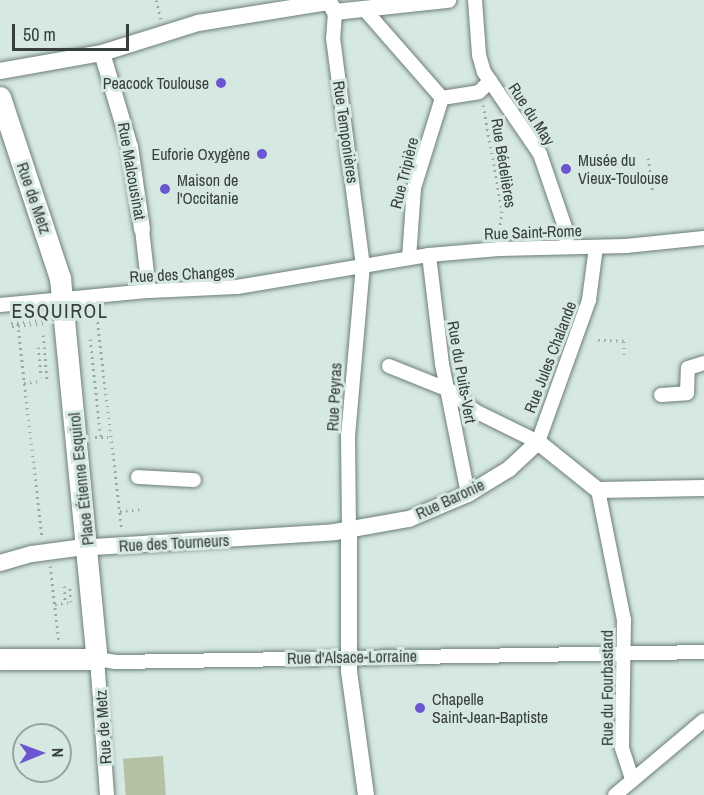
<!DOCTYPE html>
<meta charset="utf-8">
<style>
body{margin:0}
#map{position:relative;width:704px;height:795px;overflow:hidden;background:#d5e8e1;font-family:"Archivo Narrow",sans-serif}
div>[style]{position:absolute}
.green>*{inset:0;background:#b4c1a4;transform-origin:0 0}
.path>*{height:3px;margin-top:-1.5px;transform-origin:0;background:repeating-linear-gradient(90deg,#9aa8a3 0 1.5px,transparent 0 6px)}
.roads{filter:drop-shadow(0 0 2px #6d7e78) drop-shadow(0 0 2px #6d7e78)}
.pedestrian>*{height:14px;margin:-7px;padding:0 7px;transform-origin:7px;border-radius:7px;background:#fff}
.minor>*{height:16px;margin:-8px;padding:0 8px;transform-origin:8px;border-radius:8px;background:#fff}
.tertiary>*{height:21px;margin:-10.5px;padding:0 10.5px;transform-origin:10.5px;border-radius:10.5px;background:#fff}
.dots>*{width:16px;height:16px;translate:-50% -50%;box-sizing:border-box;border:3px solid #d5e8e1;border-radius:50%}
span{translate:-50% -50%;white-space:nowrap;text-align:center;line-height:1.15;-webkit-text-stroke:6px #d5e8e1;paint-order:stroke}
.poi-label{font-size:16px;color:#373e3c}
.right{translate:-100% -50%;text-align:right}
.left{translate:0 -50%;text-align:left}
.street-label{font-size:16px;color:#373e3c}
.quarter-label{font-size:20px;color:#373e3c;letter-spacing:1.5px}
.north{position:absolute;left:12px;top:723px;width:60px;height:60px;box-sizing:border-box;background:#d5e8e1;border:2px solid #96a49f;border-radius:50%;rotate:89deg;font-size:16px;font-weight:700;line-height:24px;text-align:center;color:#373e3c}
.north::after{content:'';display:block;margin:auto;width:21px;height:27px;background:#6c56d0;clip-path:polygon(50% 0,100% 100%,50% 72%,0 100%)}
.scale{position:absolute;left:12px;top:24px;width:117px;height:27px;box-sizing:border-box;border:3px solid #373e3c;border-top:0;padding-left:8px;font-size:18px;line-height:21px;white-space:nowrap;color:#373e3c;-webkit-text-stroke:4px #d5e8e1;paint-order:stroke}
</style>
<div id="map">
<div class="green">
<div style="left:163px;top:756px;width:39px;height:40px;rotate:86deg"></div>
</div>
<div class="path">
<div style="left:156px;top:0;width:20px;rotate:75deg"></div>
<div style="left:483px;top:105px;width:108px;rotate:79.8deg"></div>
<div style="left:502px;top:211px;width:24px;rotate:97deg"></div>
<div style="left:648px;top:158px;width:36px;rotate:82deg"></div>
<div style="left:96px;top:310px;width:222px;rotate:83.3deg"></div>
<div style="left:17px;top:318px;width:220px;rotate:83.5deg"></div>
<div style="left:11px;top:323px;width:36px;rotate:-5deg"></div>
<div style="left:12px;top:326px;width:34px;rotate:-5deg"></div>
<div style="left:43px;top:335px;width:45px;rotate:84.9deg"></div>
<div style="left:90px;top:339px;width:100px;rotate:83.7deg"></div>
<div style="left:598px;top:340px;width:26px;rotate:2deg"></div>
<div style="left:624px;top:341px;width:16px;rotate:90deg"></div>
<div style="left:38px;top:347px;width:30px;rotate:84deg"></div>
<div style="left:24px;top:383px;width:17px;rotate:-7deg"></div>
<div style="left:95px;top:437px;width:16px"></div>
<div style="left:120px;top:511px;width:20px;rotate:-6deg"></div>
<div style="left:50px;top:566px;width:77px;rotate:83.2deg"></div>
<div style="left:64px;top:586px;width:16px;rotate:86deg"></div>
<div style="left:55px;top:604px;width:16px;rotate:-7deg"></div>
<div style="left:71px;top:602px;width:15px;rotate:-94deg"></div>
</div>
<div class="roads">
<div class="pedestrian">
<div style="left:475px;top:0;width:55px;rotate:85.8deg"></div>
<div style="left:479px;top:55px;width:18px;rotate:74deg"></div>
<div style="left:484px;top:72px;width:99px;rotate:55.7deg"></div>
<div style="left:540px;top:154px;width:80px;rotate:71.1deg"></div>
<div style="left:566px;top:230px;width:17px;rotate:87deg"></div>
<div style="left:365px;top:10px;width:117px;rotate:48.8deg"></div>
<div style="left:335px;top:12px;width:26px;rotate:94deg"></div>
<div style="left:333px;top:38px;width:229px;rotate:82.5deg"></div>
<div style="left:363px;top:265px;width:171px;rotate:95deg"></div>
<div style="left:348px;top:435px;width:96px;rotate:89.4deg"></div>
<div style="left:442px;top:98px;width:37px;rotate:-9deg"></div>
<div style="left:479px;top:92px;width:16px;rotate:-45deg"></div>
<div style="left:142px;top:229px;width:62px;rotate:83.6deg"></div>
<div style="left:429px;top:255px;width:110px;rotate:83.2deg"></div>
<div style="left:442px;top:364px;width:133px;rotate:78.7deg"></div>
<div style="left:409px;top:258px;width:70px;rotate:-85.9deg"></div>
<div style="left:414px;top:188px;width:94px;rotate:-72.7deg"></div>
<div style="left:0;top:305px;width:150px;rotate:-5.4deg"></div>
<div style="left:149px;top:291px;width:88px;rotate:-2.6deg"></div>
<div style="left:237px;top:287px;width:195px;rotate:-9.5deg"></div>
<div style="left:429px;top:255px;width:70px;rotate:-4.9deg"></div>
<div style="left:499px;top:249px;width:127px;rotate:-1.4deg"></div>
<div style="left:626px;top:246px;width:78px;rotate:-5.9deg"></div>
<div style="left:389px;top:366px;width:65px;rotate:21.8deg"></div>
<div style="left:449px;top:390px;width:33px;rotate:39deg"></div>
<div style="left:475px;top:411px;width:70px;rotate:26.2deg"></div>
<div style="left:538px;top:442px;width:151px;rotate:-70.2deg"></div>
<div style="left:589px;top:300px;width:53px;rotate:-82.5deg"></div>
<div style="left:661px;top:395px;width:26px;rotate:-4deg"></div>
<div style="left:687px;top:393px;width:25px;rotate:-88deg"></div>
<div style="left:688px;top:368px;width:17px;rotate:-17deg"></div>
<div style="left:138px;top:477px;width:56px;rotate:3.1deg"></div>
<div style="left:598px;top:490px;width:133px;rotate:78.7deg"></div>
<div style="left:624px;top:620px;width:128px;rotate:90.9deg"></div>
<div style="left:622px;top:748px;width:33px;rotate:72deg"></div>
<div style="left:107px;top:795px;width:136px;rotate:-94.2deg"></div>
<div style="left:97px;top:659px;width:19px;rotate:9deg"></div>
<div style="left:116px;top:662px;width:588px;rotate:-0.97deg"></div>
<div style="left:615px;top:795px;width:116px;rotate:-40.1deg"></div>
</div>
<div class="minor">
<div style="left:328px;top:0;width:14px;rotate:60deg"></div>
<div style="left:335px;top:12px;width:114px;rotate:-6.1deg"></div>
<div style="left:102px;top:53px;width:98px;rotate:73.4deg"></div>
<div style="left:130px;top:147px;width:83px;rotate:81.7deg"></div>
<div style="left:0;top:71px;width:104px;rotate:-10deg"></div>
<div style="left:102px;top:53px;width:101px;rotate:-17.4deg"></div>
<div style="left:198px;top:23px;width:133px;rotate:-9.1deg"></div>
<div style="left:349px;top:531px;width:140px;rotate:90deg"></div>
<div style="left:349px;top:671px;width:125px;rotate:82.2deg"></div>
<div style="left:0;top:563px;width:33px;rotate:-16deg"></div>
<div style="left:32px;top:554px;width:45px;rotate:-7.6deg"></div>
<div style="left:77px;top:548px;width:258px;rotate:-3.5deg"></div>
<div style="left:335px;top:532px;width:75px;rotate:-10deg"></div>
<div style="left:409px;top:519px;width:64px;rotate:-23deg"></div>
<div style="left:468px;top:494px;width:48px;rotate:-31.4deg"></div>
<div style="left:509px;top:469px;width:40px;rotate:-43deg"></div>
<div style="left:538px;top:442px;width:77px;rotate:38.7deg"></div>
<div style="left:598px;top:490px;width:106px;rotate:-1.1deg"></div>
</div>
<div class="tertiary">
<div style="left:0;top:97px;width:191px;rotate:71.7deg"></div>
<div style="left:60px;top:278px;width:383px;rotate:84.5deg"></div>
<div style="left:97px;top:659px;width:97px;rotate:180deg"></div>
</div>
</div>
<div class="dots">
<div style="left:221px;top:83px;background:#6c56d0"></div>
<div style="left:262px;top:154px;background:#6c56d0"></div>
<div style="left:566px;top:169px;background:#6c56d0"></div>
<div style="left:165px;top:189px;background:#6c56d0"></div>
<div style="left:420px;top:708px;background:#6c56d0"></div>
</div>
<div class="poi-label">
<span class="right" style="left:209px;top:83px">Peacock Toulouse</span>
<span class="right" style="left:250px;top:154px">Euforie Oxygène</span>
<span class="left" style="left:578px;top:169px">Musée du<br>Vieux-Toulouse</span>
<span class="left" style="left:177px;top:189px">Maison de<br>l'Occitanie</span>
<span class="left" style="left:432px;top:708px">Chapelle<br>Saint-Jean-Baptiste</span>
</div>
<div class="street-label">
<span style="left:532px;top:114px;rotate:57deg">Rue du May</span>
<span style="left:346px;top:132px;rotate:82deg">Rue Temponières</span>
<span style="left:504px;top:163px;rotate:81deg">Rue Bédelières</span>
<span style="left:132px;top:171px;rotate:80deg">Rue Malcousinat</span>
<span style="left:404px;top:173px;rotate:-76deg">Rue Tripière</span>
<span style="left:34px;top:198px;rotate:71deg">Rue de Metz</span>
<span style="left:533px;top:232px;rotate:-2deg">Rue Saint-Rome</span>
<span style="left:182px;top:274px;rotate:-3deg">Rue des Changes</span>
<span style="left:550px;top:357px;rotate:-69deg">Rue Jules Chalande</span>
<span style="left:462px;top:372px;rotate:80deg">Rue du Puits-Vert</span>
<span style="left:334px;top:397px;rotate:-87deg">Rue Peyras</span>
<span style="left:81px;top:479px;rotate:-96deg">Place Étienne Esquirol</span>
<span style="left:450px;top:499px;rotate:-25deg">Rue Baronie</span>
<span style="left:174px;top:543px;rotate:-3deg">Rue des Tourneurs</span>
<span style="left:352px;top:657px;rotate:-1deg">Rue d'Alsace-Lorraine</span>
<span style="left:607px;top:688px;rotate:-90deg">Rue du Fourbastard</span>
<span style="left:103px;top:727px;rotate:-94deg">Rue de Metz</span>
</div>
<div class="quarter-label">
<span style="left:60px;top:310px">ESQUIROL</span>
</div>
<div class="north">N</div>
<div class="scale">50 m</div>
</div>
